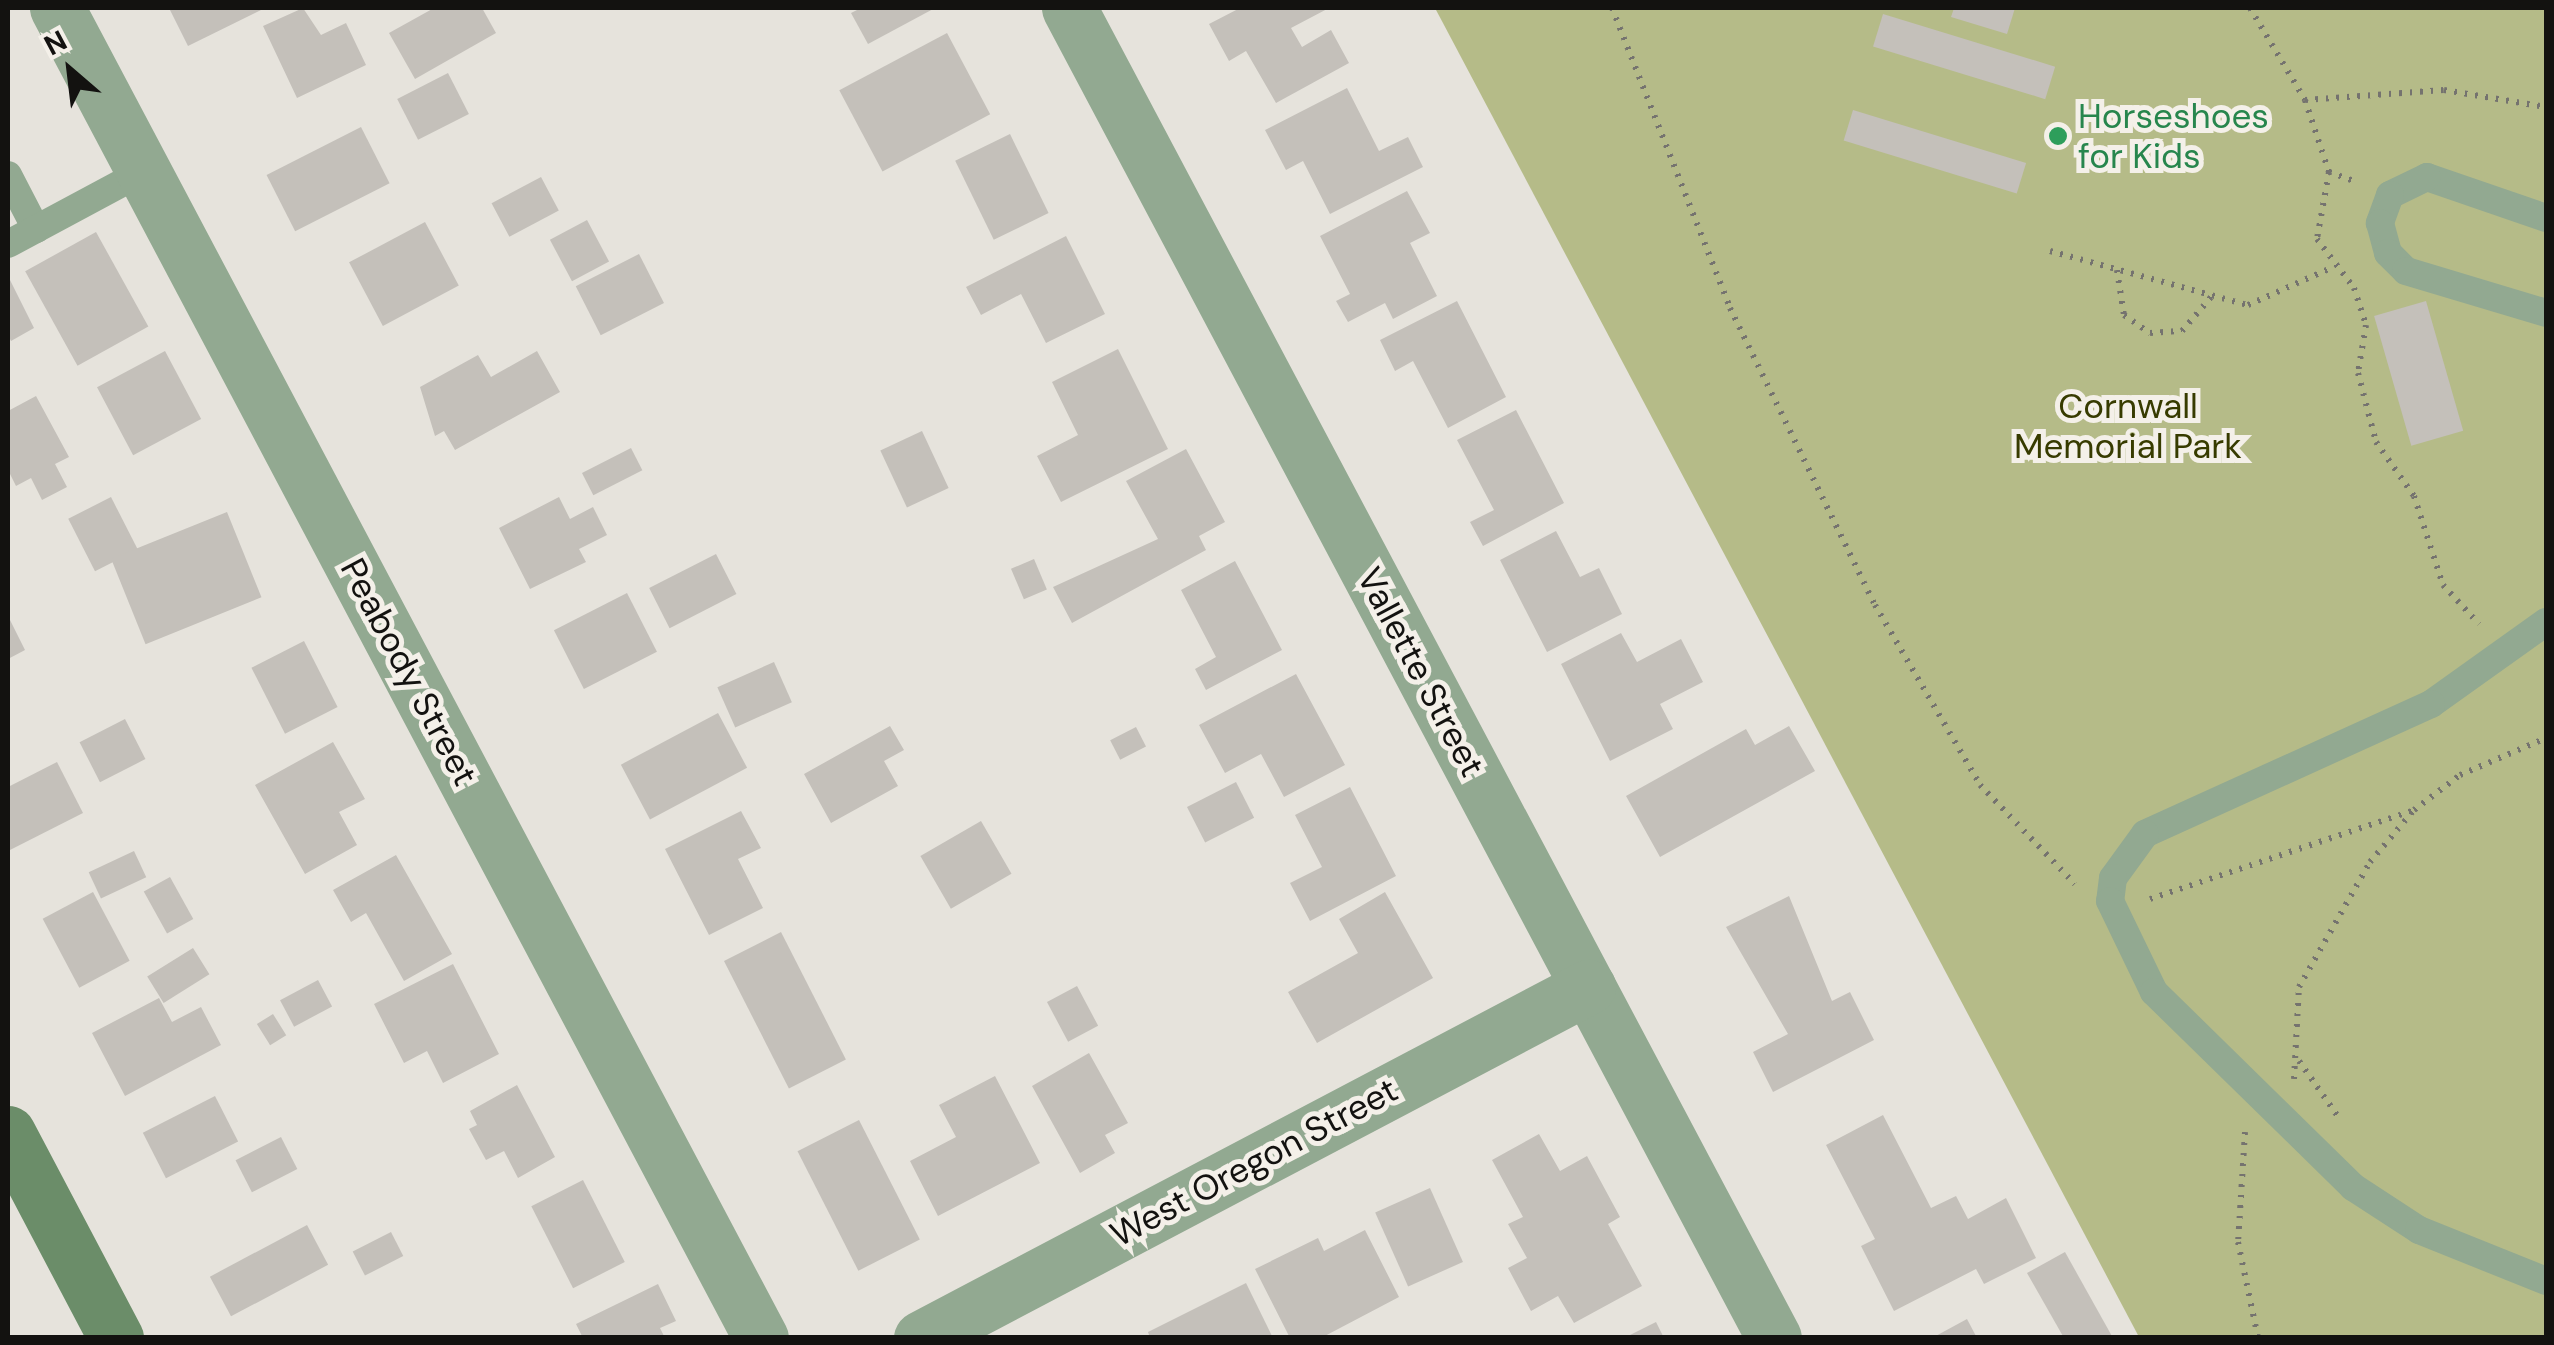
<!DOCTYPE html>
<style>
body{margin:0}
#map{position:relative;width:2554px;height:1345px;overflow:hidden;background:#e6e3dc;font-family:"DM Sans",sans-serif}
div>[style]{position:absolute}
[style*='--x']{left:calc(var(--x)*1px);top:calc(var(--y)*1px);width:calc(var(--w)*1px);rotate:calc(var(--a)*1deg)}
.green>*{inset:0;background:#b5bb88}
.building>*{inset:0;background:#c4c0ba;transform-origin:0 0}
.path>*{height:6px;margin-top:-3px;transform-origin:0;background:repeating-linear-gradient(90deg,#75736f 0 2.5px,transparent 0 10.5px)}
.service>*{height:28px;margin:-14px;padding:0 14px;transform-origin:14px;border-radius:14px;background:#92a991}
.minor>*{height:55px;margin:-27.5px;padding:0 27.5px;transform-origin:27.5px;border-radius:27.5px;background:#92a991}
.secondary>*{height:55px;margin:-27.5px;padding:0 27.5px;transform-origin:27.5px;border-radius:27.5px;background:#6b8d69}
.dots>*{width:28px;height:28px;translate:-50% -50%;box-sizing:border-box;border:5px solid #f4f0e9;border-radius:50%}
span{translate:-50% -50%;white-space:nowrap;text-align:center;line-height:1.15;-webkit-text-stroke:10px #f4f0e9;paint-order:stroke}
.leisure-label{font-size:35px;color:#27864d}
.left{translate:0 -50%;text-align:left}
.park-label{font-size:35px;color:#373b00}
.street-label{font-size:35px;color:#131210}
.frame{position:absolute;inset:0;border:10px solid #131210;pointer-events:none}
.north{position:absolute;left:20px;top:20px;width:100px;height:100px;-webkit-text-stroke:8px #f4f0e9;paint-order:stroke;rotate:332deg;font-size:28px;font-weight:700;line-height:40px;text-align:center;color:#131210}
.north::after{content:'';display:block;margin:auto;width:35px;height:45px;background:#131210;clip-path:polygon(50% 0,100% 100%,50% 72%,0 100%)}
</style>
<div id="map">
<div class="green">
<i style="clip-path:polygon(1435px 8px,2546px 8px,2546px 1337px,2139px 1337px)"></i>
</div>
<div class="building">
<i style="clip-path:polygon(169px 8px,265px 8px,188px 46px)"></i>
<i style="clip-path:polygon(303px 8px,321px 35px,346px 23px,366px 65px,297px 98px,263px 26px)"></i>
<i style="clip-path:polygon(434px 8px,482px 8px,496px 33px,415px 79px,389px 33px)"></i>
<i style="clip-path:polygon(861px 8px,935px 8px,868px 44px,851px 13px)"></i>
<i style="clip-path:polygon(1240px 8px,1329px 8px,1291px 28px,1302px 47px,1331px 30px,1349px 63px,1276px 103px,1246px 51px,1229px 61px,1209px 24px)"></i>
<i style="clip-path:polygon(1954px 8px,2015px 8px,2007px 34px,1951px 17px)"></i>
<i style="left:1883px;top:14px;width:180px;height:34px;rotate:17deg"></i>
<i style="left:947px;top:33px;width:92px;height:122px;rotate:62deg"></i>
<i style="left:448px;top:73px;width:46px;height:57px;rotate:63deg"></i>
<i style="clip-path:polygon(1347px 88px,1379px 151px,1408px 137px,1423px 167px,1330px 214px,1303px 161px,1286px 170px,1265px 130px)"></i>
<i style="left:1853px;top:110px;width:181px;height:32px;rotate:17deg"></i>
<i style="left:361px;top:127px;width:63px;height:106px;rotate:63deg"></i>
<i style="left:1010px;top:134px;width:88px;height:61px;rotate:64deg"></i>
<i style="left:541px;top:177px;width:38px;height:56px;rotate:62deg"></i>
<i style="clip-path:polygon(1407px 191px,1430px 233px,1410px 243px,1437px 296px,1393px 319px,1385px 303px,1348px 322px,1336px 301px,1350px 294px,1320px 236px)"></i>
<i style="left:587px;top:220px;width:47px;height:42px;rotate:62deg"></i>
<i style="left:425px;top:222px;width:72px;height:86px;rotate:62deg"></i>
<i style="left:96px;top:232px;width:108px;height:81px;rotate:61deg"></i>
<i style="clip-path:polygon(1066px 236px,1105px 314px,1046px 343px,1021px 294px,981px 315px,966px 287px)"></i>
<i style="left:639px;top:254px;width:55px;height:71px;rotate:63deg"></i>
<i style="clip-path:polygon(8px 276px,34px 328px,11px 341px,8px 335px)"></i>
<i style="clip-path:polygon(1457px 301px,1506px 397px,1448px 428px,1413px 361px,1395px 371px,1380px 340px)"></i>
<i style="left:2426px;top:301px;width:135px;height:54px;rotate:74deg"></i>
<i style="clip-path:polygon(1118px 349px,1168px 449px,1061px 502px,1037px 456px,1078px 435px,1052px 382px)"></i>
<i style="left:165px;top:351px;width:77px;height:77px;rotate:62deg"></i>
<i style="clip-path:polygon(537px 351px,560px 392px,455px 450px,444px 431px,435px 436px,420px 387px,478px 355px,491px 377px)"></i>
<i style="clip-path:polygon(36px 396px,69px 457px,55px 464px,67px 487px,42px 500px,31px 478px,16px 486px,8px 470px,8px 411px)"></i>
<i style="clip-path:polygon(1516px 410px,1564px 503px,1483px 546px,1470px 522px,1494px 510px,1457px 440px)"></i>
<i style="left:922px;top:431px;width:63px;height:46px;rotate:65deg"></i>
<i style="left:631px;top:448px;width:25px;height:55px;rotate:63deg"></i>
<i style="clip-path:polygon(1186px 449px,1225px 522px,1199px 536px,1206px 550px,1072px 623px,1053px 587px,1158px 539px,1126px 481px)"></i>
<i style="left:111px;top:497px;width:59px;height:48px;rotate:63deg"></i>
<i style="clip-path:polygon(559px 497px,570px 519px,593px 507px,607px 535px,579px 549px,586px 562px,530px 589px,499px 528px)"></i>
<i style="left:227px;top:512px;width:92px;height:125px;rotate:68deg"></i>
<i style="clip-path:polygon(1556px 531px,1580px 577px,1599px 568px,1622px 614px,1547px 652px,1500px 560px)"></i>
<i style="left:716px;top:554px;width:45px;height:75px;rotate:63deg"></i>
<i style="left:1034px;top:559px;width:33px;height:25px;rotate:67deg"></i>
<i style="clip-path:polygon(1235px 561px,1282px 650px,1206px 690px,1195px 669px,1216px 657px,1181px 590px)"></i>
<i style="left:627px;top:593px;width:66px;height:82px;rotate:63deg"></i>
<i style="clip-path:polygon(8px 616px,25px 650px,8px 659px)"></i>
<i style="clip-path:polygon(1621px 633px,1637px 662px,1681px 639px,1703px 682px,1660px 704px,1673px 729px,1610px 761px,1561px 664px)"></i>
<i style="left:304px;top:641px;width:74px;height:59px;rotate:63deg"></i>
<i style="left:774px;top:662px;width:44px;height:62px;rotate:66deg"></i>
<i style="clip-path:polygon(1296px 674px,1345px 765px,1284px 797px,1261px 754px,1225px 773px,1199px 725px)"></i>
<i style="left:718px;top:713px;width:62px;height:110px;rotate:62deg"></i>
<i style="left:125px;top:719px;width:45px;height:51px;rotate:63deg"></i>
<i style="clip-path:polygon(890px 726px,904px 750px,884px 761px,898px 786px,831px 823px,804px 774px)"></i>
<i style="clip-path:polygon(1789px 726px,1815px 771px,1660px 857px,1626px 796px,1746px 729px,1755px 745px)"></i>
<i style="left:1136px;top:727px;width:22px;height:29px;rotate:63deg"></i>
<i style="clip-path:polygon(333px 742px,365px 799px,339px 812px,357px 845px,305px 874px,255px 785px)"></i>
<i style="clip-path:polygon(57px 762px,83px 813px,8px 851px,8px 787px)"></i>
<i style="left:1236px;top:782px;width:40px;height:55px;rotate:63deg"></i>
<i style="clip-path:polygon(1350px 787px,1396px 876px,1310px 921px,1290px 883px,1322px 867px,1295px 815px)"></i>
<i style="clip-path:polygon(741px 811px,761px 848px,738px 859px,763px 908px,709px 935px,665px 849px)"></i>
<i style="left:981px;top:821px;width:61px;height:70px;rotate:60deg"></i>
<i style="left:134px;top:851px;width:29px;height:50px;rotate:65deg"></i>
<i style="clip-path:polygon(396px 855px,452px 954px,404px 981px,366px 913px,351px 922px,333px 890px)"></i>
<i style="left:170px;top:877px;width:48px;height:30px;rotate:61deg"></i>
<i style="left:93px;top:892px;width:78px;height:57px;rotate:62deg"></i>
<i style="clip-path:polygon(1385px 892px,1433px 978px,1317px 1043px,1288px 992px,1358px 953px,1339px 919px)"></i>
<i style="clip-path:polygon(1789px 896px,1832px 1001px,1850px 992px,1874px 1040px,1773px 1092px,1753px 1052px,1788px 1034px,1726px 927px)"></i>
<i style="left:781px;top:932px;width:143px;height:64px;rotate:63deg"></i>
<i style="left:193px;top:948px;width:31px;height:54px;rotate:58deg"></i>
<i style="clip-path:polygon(453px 964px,499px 1054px,443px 1083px,427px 1051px,404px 1063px,374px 1004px)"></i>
<i style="left:318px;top:980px;width:30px;height:43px;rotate:62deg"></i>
<i style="left:1077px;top:986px;width:45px;height:34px;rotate:62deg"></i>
<i style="clip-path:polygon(159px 998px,172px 1022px,201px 1007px,221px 1045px,125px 1096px,92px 1033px)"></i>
<i style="left:273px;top:1014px;width:25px;height:19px;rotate:58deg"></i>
<i style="clip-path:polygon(1089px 1053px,1128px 1123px,1105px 1135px,1115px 1153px,1080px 1173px,1032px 1086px)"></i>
<i style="clip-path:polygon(995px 1076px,1040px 1163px,938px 1216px,910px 1161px,956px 1137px,939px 1105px)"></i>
<i style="clip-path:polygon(517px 1085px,555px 1157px,518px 1178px,504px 1151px,486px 1160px,469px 1129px,477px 1125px,470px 1111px)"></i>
<i style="left:215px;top:1096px;width:51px;height:81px;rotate:63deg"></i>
<i style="clip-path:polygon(1883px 1115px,1931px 1208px,1956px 1196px,1968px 1219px,2006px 1198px,2036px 1258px,1984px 1284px,1976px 1269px,1894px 1311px,1861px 1246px,1875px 1239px,1826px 1145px)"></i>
<i style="left:859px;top:1120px;width:134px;height:69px;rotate:63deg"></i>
<i style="clip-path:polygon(1539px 1134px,1560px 1171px,1587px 1156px,1620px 1217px,1608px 1224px,1642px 1286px,1574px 1323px,1558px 1296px,1531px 1311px,1508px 1268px,1527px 1258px,1508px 1224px,1523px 1217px,1492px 1160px)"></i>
<i style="left:281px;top:1137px;width:36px;height:51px;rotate:63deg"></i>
<i style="left:583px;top:1180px;width:92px;height:58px;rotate:63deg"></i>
<i style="left:1430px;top:1188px;width:81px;height:60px;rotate:66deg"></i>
<i style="left:307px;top:1225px;width:45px;height:110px;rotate:62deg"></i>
<i style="clip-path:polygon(1365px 1230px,1399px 1297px,1321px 1338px,1290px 1338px,1255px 1269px,1318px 1238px,1324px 1251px)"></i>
<i style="left:391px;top:1232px;width:27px;height:43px;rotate:63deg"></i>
<i style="clip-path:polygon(2065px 1252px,2113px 1338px,2064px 1338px,2027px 1273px)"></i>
<i style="clip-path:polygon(1246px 1283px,1273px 1338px,1150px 1338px,1148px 1332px)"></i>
<i style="clip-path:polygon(658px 1284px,676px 1321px,660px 1328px,665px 1338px,583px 1338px,576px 1324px)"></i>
<i style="clip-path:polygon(1967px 1319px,1977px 1338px,1932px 1338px)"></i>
<i style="clip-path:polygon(1656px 1322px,1664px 1338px,1624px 1338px)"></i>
</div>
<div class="path">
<i style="--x:1612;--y:8;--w:322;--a:68.5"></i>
<i style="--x:1730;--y:308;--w:331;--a:64"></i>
<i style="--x:1875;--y:605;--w:208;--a:59.7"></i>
<i style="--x:1980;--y:785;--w:137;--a:46.2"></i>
<i style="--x:2250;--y:8;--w:107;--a:59.1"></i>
<i style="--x:2305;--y:100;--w:76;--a:71.6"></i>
<i style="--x:2329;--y:172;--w:68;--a:100.2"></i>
<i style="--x:2317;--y:239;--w:61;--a:52.9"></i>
<i style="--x:2354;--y:288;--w:39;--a:72"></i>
<i style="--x:2366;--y:325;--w:49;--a:99.5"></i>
<i style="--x:2358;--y:373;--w:71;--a:75.4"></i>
<i style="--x:2376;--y:442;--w:66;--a:54.9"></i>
<i style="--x:2414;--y:496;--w:94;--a:72"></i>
<i style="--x:2443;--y:585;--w:53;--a:47.3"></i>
<i style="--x:2305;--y:100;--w:139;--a:-4.1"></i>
<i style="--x:2444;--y:90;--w:103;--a:9.5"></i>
<i style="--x:2329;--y:172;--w:29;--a:20"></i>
<i style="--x:2050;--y:251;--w:205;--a:15.3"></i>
<i style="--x:2248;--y:305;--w:91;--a:-24"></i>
<i style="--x:2117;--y:270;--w:46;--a:81.2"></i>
<i style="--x:2124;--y:315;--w:32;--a:35"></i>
<i style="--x:2150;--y:333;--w:32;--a:-4"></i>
<i style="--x:2182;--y:331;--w:46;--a:-49.4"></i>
<i style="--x:2150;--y:899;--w:279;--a:-18.6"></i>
<i style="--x:2299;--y:1061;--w:66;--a:54.9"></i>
<i style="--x:2294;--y:1079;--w:92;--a:-86.9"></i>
<i style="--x:2299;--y:987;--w:144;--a:-60.4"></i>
<i style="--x:2370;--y:862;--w:68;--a:-49.8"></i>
<i style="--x:2414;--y:810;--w:58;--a:-37.3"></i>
<i style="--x:2460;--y:775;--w:94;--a:-23.3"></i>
<i style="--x:2245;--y:1132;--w:110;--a:93.6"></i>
<i style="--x:2238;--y:1242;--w:98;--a:78.2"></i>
</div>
<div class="service">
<i style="--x:8;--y:175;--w:61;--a:62.6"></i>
<i style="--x:2546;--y:218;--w:126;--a:-161"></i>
<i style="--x:2427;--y:177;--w:41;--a:154.1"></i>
<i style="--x:2390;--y:195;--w:30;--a:110"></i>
<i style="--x:2380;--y:223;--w:31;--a:75"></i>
<i style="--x:2388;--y:253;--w:25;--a:45"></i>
<i style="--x:2406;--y:271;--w:146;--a:16.7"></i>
<i style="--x:8;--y:244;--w:154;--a:-28.2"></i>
<i style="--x:2546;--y:622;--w:141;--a:144.5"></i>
<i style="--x:2431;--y:704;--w:314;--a:155.6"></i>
<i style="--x:2145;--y:834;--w:54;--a:126"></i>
<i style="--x:2113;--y:878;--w:23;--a:97"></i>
<i style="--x:2110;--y:901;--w:101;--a:64.2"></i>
<i style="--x:2154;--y:992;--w:279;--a:44.4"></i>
<i style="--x:2353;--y:1187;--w:79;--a:33.1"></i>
<i style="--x:2419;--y:1230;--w:137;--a:21.9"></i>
</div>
<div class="minor">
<i style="--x:57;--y:8;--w:1505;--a:62.11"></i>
<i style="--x:1069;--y:8;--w:1505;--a:62.07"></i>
<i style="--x:921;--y:1338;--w:754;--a:-27.76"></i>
</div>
<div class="secondary">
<i style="--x:8;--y:1133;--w:232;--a:62.2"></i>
</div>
<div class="dots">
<i style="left:2058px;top:136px;background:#2e9e5b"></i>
</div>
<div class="leisure-label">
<span class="left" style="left:2078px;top:136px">Horseshoes<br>for Kids</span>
</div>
<div class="park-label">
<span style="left:2128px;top:426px">Cornwall<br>Memorial Park</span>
</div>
<div class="street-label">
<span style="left:409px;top:672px;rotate:62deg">Peabody Street</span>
<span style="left:1421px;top:672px;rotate:62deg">Vallette Street</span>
<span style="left:1254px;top:1162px;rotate:-28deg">West Oregon Street</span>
</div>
<div class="frame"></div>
<div class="north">N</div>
</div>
